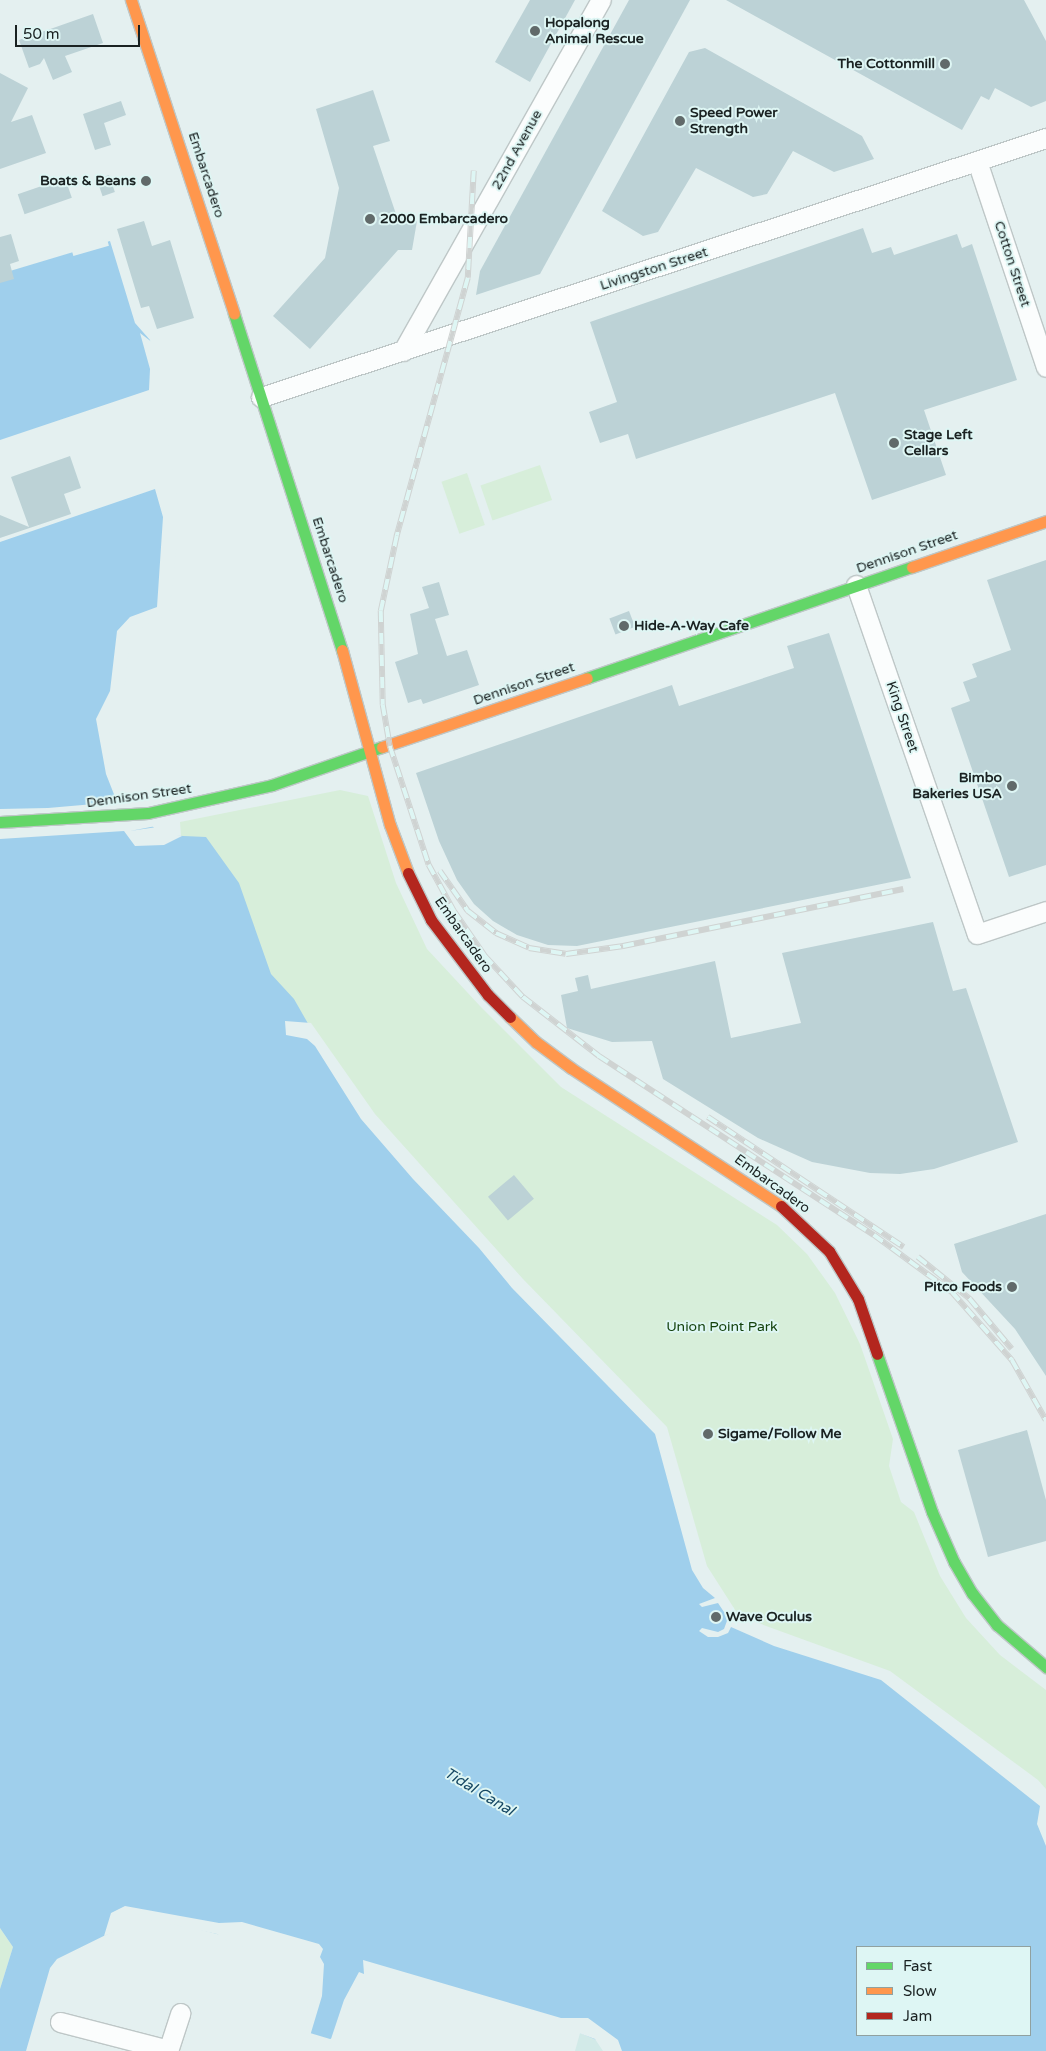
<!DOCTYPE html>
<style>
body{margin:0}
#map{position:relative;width:1046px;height:2051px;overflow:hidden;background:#e4f0f0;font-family:"Varela Round",sans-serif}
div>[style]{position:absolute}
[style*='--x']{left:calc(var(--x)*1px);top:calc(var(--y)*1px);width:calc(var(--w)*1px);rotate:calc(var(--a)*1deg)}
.built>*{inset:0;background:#d2eae8}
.green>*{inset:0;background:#d7eeda;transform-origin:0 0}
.water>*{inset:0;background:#9fcfec}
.pier>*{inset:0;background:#e4f0f0;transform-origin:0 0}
.building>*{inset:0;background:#bcd2d6;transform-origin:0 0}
.roads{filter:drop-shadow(1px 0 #bec7c7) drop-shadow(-1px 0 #bec7c7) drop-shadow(0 1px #bec7c7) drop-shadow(0 -1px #bec7c7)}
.street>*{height:19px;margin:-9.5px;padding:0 9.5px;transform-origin:9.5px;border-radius:9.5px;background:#fbfdfd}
.fast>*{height:11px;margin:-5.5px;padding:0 5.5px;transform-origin:5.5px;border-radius:5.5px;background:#63d668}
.slow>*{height:11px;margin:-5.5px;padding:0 5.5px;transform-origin:5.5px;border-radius:5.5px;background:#ff974d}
.jam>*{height:11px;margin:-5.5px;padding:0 5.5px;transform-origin:5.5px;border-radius:5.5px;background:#b3261e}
.rail>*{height:5.5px;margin-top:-2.75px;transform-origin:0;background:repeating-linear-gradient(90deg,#def6f4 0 11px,#cfd3d2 0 22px);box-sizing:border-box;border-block:1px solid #cfd3d2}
.dots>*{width:14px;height:14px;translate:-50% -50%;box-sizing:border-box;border:2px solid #def6f4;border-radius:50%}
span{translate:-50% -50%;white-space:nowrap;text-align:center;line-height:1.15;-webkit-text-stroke:4px #def6f4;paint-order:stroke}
.poi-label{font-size:14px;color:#1a2222;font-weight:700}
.left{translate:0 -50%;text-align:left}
.right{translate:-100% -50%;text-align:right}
.street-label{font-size:14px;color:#1a2222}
.park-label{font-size:14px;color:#14420d}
.water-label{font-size:15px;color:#164864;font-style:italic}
.legend{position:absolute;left:856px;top:1946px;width:175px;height:90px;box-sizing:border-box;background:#def6f4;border:1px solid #90a1a0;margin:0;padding:6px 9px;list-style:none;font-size:15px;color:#1a2222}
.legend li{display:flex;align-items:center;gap:10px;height:25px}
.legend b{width:25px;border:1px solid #90a1a0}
.scale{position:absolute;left:15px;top:25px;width:125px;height:22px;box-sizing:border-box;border:2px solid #1a2222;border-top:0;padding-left:6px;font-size:15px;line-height:18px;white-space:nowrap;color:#1a2222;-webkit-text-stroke:4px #def6f4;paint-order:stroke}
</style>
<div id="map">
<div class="built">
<i style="clip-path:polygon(580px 2033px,601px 2042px,606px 2051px,575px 2051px)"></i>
</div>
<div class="green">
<i style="left:540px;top:465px;width:37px;height:63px;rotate:71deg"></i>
<i style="left:467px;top:473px;width:55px;height:27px;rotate:71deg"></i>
<i style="clip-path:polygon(340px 790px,368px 796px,396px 883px,427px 949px,480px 1006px,561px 1087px,777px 1225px,807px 1254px,835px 1293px,860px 1344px,893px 1439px,889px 1466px,901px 1502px,914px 1512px,940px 1576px,966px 1618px,1000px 1655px,1046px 1690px,1046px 1793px,737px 1618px,522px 1281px,373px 1116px,164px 845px,181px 836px,180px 822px)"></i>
<i style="clip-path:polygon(0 1928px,13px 1947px,0 1989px)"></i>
</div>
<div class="water">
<i style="clip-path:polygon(evenodd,110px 241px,135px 323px,150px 340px,177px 518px,167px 612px,129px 631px,106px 728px,133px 806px,161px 835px,206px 837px,239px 883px,271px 974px,294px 999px,314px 1034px,373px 1116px,522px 1281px,665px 1428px,705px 1567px,737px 1618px,888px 1673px,1046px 1793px,1046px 2051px,606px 2051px,601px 2042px,580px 2033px,365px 1982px,334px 2038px,330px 2039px,310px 2033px,308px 2028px,313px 1967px,217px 1934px,143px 1915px,144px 1912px,134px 1909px,128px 1924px,57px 1959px,50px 1968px,26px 2051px,0 2051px,0 1989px,13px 1947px,0 1928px,0 274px,110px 241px,857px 1947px,1030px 1947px,1030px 2035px,857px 2035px,857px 1947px)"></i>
</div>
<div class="pier">
<i style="left:107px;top:239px;width:7px;height:37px;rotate:74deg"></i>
<i style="clip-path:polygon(140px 333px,153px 343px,180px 519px,169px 613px,131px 633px,125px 683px,108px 728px,135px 805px,156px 826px,130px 831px,157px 827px,162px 832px,182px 836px,164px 845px,135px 846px,124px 831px,0 839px,0 809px,48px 808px,117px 802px,106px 774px,96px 719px,110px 691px,117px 631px,130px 617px,157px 607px,163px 517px,155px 489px,0 542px,0 440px,149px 390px,150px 369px)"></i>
<i style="clip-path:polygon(285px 1021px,311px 1023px,375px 1114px,523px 1279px,667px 1427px,707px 1566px,739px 1616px,890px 1671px,1038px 1780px,1046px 1789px,1046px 1846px,1037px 1824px,1040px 1806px,881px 1680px,774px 1646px,731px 1627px,728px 1633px,718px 1637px,708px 1637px,699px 1631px,702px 1628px,718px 1632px,724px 1629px,728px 1618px,718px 1603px,702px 1607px,699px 1604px,715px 1598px,703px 1588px,692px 1570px,655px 1434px,512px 1288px,479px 1248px,413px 1179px,361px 1119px,315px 1046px,307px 1039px,286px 1035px)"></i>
<i style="clip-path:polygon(125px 1906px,219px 1923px,242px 1922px,319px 1944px,323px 1949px,320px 1957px,324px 1964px,322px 1996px,310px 2036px,306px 2028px,310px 1969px,227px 1941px,217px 1934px,142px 1918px,135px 1912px,130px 1925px,104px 1936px,111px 1913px)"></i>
<i style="clip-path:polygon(363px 1960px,561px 2018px,588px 2018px,618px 2040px,622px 2051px,603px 2051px,595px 2039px,579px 2033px,556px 2036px,366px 1984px,336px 2039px,330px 2042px,344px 2000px,359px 1972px,364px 1974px)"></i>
</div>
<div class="building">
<i style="clip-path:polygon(530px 0,575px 0,530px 82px,495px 62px)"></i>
<i style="clip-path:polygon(629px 0,690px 0,540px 274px,476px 295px,480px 271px)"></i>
<i style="clip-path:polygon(726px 0,1024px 0,1046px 41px,1046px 101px,1031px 107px,995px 88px,989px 100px,981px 96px,962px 130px)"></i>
<i style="clip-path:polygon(93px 14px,103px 43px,65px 56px,72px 72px,53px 80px,44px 58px,40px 64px,29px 68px,19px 40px)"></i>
<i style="clip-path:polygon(705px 48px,862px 136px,874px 159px,834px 172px,793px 151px,767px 194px,753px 197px,696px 168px,658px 232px,643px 236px,602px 211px,689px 52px)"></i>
<i style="clip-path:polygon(0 73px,28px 88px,11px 122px,32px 115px,46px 153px,0 169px)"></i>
<i style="clip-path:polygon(373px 90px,390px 141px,373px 146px,397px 217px,417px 221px,412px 250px,398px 250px,310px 349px,273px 316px,325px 258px,339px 188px,316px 109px)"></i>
<i style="clip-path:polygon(121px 101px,126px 115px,104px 123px,111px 145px,95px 150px,83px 114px)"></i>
<i style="left:109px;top:175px;width:18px;height:13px;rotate:71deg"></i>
<i style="left:65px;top:178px;width:21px;height:50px;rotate:71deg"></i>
<i style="clip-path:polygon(144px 221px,152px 246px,170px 240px,194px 318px,157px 329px,149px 306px,141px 308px,117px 229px)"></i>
<i style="clip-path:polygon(863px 228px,872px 253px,891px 247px,894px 255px,957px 234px,962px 248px,972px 244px,1017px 380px,924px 410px,946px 475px,872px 500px,835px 393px,636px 459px,628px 434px,600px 443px,589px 412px,617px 402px,590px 322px)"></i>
<i style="clip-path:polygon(11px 234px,19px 261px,10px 264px,14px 279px,0 283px,0 237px)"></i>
<i style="clip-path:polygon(70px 456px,81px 488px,64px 494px,71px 514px,0 538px,0 515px,29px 527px,11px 477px)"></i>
<i style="clip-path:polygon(1046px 560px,1046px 865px,1009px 877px,951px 708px,970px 701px,963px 682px,977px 677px,972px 664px,1011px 650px,987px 580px)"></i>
<i style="clip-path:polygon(439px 582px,449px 615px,435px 619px,447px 656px,467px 650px,479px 685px,423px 704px,421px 699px,408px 703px,395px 662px,418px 654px,410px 614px,429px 608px,422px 587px)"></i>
<i style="left:629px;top:611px;width:17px;height:21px;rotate:69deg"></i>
<i style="clip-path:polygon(829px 633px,911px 878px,577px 946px,548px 945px,517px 935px,493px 921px,474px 904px,457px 880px,439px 841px,416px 773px,672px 685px,679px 706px,794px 668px,787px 646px)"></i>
<i style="clip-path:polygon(933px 922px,953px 991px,966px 988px,1018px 1142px,934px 1169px,900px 1174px,870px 1173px,812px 1162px,758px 1138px,663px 1079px,652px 1041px,612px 1042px,567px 1028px,561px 995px,578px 991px,575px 978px,588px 975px,591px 989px,715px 961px,731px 1038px,801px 1023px,782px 953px)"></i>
<i style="left:514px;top:1175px;width:31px;height:34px;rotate:50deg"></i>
<i style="clip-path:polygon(1046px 1214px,1046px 1376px,1015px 1329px,962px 1272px,954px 1244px)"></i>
<i style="clip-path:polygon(1027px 1430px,1046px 1500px,1046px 1541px,988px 1557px,958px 1450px)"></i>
</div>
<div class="roads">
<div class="street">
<i style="--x:977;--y:161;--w:217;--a:71.5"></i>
<i style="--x:403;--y:351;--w:403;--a:-60.6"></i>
<i style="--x:261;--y:397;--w:827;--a:-18.26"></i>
<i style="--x:856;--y:585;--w:369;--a:70.9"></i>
<i style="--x:977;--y:934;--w:73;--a:-18.4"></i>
<i style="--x:60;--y:2022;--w:112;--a:14.5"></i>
<i style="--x:168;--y:2051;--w:40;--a:-72"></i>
</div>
<div class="fast">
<i style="--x:234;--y:314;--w:353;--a:72.2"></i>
<i style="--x:587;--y:678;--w:343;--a:-18.9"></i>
<i style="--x:0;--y:822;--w:148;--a:-3.5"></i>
<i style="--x:148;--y:813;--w:127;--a:-12.7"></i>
<i style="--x:272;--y:785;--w:116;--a:-19.1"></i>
<i style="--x:877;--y:1354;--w:167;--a:70.8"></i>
<i style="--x:932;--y:1512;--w:55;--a:66.3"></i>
<i style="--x:954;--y:1562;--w:36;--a:60"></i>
<i style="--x:972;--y:1593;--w:41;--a:52"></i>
<i style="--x:997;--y:1625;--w:65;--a:40.6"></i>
</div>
<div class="slow">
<i style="--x:131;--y:0;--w:330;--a:71.8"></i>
<i style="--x:912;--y:567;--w:142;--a:-18.9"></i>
<i style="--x:342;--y:650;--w:181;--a:74.7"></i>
<i style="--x:390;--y:825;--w:51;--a:69.4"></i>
<i style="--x:382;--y:747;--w:216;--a:-18.6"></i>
<i style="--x:510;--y:1017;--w:36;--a:44"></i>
<i style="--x:536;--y:1042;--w:44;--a:36.6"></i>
<i style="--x:571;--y:1068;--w:251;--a:33.3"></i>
</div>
<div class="jam">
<i style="--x:408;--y:873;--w:52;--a:63.9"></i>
<i style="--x:431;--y:920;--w:94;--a:52.8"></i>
<i style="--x:488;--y:995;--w:31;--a:45"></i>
<i style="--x:781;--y:1206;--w:66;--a:43.2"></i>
<i style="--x:829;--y:1251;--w:56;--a:58.9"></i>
<i style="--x:858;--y:1299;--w:58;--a:70.9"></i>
</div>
</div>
<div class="rail">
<i style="--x:474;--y:171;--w:107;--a:93.2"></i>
<i style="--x:468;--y:278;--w:268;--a:105.4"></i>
<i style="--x:397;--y:536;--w:77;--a:102"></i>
<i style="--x:381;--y:611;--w:94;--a:88.8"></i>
<i style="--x:383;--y:705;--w:42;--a:80.3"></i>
<i style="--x:390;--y:746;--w:125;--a:71.9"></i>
<i style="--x:429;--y:865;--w:52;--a:61.5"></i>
<i style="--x:454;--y:911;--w:55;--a:55.4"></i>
<i style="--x:485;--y:956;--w:56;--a:47.2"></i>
<i style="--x:523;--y:997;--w:96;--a:37.8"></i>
<i style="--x:599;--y:1056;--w:328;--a:33.1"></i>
<i style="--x:874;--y:1235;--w:97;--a:36.2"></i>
<i style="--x:952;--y:1292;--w:91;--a:48.6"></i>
<i style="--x:1012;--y:1360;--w:69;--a:60.5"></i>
<i style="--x:440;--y:871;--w:49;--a:55"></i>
<i style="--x:468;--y:911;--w:36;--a:38"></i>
<i style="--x:496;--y:933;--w:36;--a:24"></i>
<i style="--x:529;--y:948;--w:37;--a:9"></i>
<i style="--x:566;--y:954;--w:58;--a:-8"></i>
<i style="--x:623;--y:946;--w:286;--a:-11.5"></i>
<i style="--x:708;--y:1117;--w:235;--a:33.6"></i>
<i style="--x:918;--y:1257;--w:67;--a:38.9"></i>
<i style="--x:970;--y:1299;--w:65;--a:50"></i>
</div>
<div class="dots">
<i style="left:535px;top:31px;background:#616a6a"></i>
<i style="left:945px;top:64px;background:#616a6a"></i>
<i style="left:680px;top:121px;background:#616a6a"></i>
<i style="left:146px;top:181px;background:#616a6a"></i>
<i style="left:370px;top:219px;background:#616a6a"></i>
<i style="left:894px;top:443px;background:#616a6a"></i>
<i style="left:624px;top:626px;background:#616a6a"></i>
<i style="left:1012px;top:786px;background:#616a6a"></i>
<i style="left:1012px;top:1287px;background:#616a6a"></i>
<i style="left:708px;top:1434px;background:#616a6a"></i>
<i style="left:716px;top:1617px;background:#616a6a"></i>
</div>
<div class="poi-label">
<span class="left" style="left:545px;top:31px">Hopalong<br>Animal Rescue</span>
<span class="right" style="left:935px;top:64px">The Cottonmill</span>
<span class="left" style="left:690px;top:121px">Speed Power<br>Strength</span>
<span class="right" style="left:136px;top:181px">Boats &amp; Beans</span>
<span class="left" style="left:380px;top:219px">2000 Embarcadero</span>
<span class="left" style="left:904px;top:443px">Stage Left<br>Cellars</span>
<span class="left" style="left:634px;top:626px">Hide-A-Way Cafe</span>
<span class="right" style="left:1002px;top:786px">Bimbo<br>Bakeries USA</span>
<span class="right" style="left:1002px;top:1287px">Pitco Foods</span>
<span class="left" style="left:718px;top:1434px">Sigame/Follow Me</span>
<span class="left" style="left:726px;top:1617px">Wave Oculus</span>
</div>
<div class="street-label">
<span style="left:517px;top:150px;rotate:-61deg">22nd Avenue</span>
<span style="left:206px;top:175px;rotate:72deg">Embarcadero</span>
<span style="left:1012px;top:264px;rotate:72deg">Cotton Street</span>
<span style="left:654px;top:269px;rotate:-18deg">Livingston Street</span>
<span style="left:907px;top:552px;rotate:-19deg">Dennison Street</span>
<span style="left:330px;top:560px;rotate:72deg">Embarcadero</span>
<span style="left:524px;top:684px;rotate:-19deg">Dennison Street</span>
<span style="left:902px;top:717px;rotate:71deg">King Street</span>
<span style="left:139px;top:796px;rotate:-8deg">Dennison Street</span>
<span style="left:463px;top:935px;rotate:55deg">Embarcadero</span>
<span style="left:772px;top:1184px;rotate:36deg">Embarcadero</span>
</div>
<div class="park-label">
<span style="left:722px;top:1327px">Union Point Park</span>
</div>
<div class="water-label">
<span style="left:479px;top:1792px;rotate:31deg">Tidal Canal</span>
</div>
<ul class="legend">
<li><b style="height:6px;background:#63d668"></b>Fast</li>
<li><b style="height:6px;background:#ff974d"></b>Slow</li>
<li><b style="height:6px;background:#b3261e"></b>Jam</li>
</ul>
<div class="scale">50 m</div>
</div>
